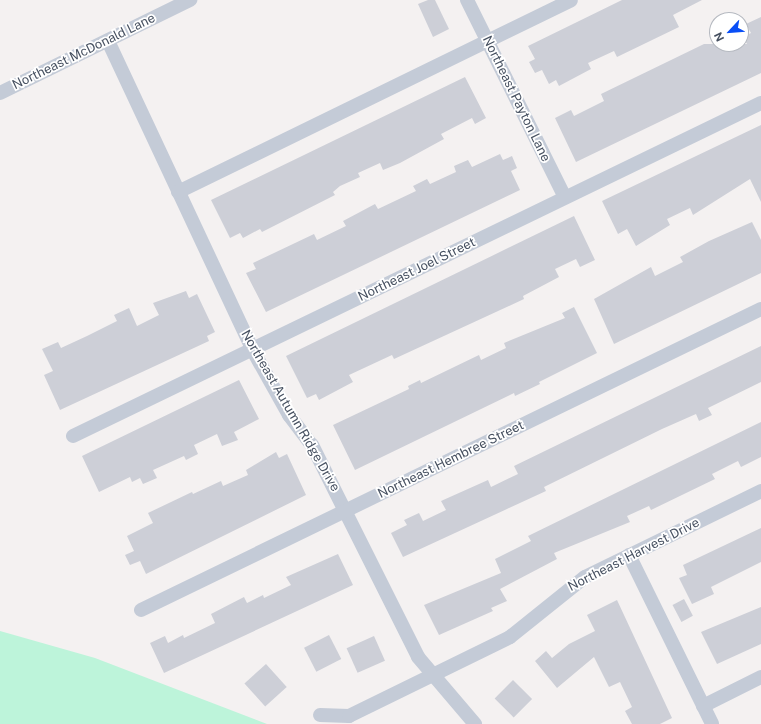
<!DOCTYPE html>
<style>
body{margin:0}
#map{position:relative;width:761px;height:724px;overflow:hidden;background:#f4f1f1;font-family:"Public Sans",sans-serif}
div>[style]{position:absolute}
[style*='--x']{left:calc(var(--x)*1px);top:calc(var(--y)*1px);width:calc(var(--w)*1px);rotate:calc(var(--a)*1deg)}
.green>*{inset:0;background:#bdf4da}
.building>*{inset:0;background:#cdcfd7;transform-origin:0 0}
.minor>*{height:14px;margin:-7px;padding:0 7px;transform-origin:7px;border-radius:7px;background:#c4cbd7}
span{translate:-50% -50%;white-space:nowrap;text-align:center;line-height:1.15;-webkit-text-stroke:3.5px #fff;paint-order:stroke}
.street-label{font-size:13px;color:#475161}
.north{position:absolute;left:709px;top:12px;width:40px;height:40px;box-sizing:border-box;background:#fff;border:1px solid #b5b9c0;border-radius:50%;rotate:244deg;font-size:11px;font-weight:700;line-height:16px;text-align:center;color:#475161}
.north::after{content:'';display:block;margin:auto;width:14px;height:18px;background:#094ef6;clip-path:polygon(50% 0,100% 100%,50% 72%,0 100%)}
</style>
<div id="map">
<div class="green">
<i style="clip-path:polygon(0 631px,95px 658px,267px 724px,0 724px)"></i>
</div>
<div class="building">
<i style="clip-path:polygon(428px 0,435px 0,449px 29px,433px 37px,418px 4px)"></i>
<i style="clip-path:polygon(622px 0,702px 0,673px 15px,679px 27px,617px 57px,614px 51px,588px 63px,591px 69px,559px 86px,556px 80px,549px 84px,542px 70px,535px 73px,529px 62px,535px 59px,528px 46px)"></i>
<i style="clip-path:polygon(761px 17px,761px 73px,576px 162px,555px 118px,571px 110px,574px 116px,604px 101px,601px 94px,704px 44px,747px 44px,743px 37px,751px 33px,746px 24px)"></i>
<i style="clip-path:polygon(465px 77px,486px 118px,475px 124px,472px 118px,441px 134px,444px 139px,400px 163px,383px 170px,380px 163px,358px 173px,360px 177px,340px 186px,333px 192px,335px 195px,262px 232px,260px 229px,243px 238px,240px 233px,230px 238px,211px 200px)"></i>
<i style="clip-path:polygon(761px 125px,761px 202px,750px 179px,693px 215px,690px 208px,667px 219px,670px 225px,636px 246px,627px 229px,618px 234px,602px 201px)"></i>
<i style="clip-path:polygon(500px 154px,503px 160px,512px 156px,517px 168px,511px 171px,520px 190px,266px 312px,246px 273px,256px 269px,253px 263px,314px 234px,317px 240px,346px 226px,343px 221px,360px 212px,375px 204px,378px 209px,416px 191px,413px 186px,427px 179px,430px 184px,456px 172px,454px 166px,468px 160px,472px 167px)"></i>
<i style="clip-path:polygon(574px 216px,595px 260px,580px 267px,576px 259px,555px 269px,559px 277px,523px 296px,524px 299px,394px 359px,392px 355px,349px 375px,353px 382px,319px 400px,316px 394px,307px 398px,286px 356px)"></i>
<i style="clip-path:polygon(752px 222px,761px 240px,761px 273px,614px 344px,594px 299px,651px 267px,655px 276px,683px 262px,680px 257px,709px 241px)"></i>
<i style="clip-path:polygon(186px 291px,189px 298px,197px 294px,215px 332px,207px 336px,209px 341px,60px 410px,44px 375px,53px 371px,42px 349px,58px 342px,61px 348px,87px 336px,117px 321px,114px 315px,129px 308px,137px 326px,159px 315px,153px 303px)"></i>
<i style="clip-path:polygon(574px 307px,597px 353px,539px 382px,540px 384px,515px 396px,514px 393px,355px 470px,333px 425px,409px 389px,408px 386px,420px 380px,421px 383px,479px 355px,481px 360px,506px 348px,504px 343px,565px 318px,562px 313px)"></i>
<i style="clip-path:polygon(761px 346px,761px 382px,708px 408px,712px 415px,699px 421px,696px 414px,662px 429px,544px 487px,546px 491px,403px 557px,391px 533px,407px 525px,404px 520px,419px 513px,423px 521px,446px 510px,441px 501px,488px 480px,491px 487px,518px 474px,514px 466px)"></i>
<i style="clip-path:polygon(239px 380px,259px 419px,234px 432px,238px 440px,222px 446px,217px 434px,194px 445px,198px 454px,186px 460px,184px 456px,153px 470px,157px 478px,143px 484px,140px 478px,132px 482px,130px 477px,99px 492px,82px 456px)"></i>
<i style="clip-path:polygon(761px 422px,761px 457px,741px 467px,738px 461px,712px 474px,715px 479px,651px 510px,649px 506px,627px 516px,630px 522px,554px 553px,557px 559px,500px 589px,507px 601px,491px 608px,493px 611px,439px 635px,424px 605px,501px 573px,495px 559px,531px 541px,528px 536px)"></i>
<i style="clip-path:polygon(276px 452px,279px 458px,287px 454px,306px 495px,146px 574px,140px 561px,130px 565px,125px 555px,134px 551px,127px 536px,153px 523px,148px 513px,192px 492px,193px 494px,221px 481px,223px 486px,248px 475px,246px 470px)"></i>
<i style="clip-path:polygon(761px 528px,761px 562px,711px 587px,714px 594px,692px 604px,679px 578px,687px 575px,683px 565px)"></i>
<i style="clip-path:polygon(338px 554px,353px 585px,164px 673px,150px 643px,165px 636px,168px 643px,183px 635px,184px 638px,215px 623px,211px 614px,244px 597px,247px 603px,263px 595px,264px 598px,291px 585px,286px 577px)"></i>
<i style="left:684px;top:599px;width:19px;height:13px;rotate:62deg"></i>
<i style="clip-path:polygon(617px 600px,672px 718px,660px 724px,632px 724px,625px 711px,632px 707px,620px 682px,609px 687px,594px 657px,557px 688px,535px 661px,546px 651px,552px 658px,569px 644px,595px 631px,587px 615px)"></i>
<i style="clip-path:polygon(761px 607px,761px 644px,717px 664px,701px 632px)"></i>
<i style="left:329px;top:635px;width:27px;height:28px;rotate:63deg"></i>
<i style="left:374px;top:636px;width:27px;height:30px;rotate:66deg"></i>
<i style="left:266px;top:664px;width:31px;height:29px;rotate:48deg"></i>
<i style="left:513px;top:680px;width:27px;height:26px;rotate:45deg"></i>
</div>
<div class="minor">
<i style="--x:467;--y:0;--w:220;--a:63.6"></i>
<i style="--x:108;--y:41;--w:340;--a:64.9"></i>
<i style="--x:252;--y:349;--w:76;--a:60.7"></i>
<i style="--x:289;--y:415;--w:38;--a:53"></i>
<i style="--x:312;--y:445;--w:237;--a:63.4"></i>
<i style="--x:418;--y:657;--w:88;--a:49.6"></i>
<i style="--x:0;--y:93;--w:212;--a:-26.1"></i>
<i style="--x:178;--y:192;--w:437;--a:-26"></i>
<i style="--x:73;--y:436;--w:764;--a:-25.83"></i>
<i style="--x:629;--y:555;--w:188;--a:63.8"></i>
<i style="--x:141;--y:610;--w:689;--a:-25.9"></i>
<i style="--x:703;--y:706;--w:65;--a:-26.6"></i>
<i style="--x:320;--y:715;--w:29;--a:2"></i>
<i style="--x:349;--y:716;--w:179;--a:-26.1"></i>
<i style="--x:510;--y:637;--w:96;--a:-38.7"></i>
<i style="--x:585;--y:577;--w:196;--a:-26"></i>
</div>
<div class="street-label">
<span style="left:84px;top:52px;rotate:-26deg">Northeast McDonald Lane</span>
<span style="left:516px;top:99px;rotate:64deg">Northeast Payton Lane</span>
<span style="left:417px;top:270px;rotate:-26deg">Northeast Joel Street</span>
<span style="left:290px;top:411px;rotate:60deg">Northeast Autumn Ridge Drive</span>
<span style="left:451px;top:460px;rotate:-26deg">Northeast Hembree Street</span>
<span style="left:634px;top:555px;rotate:-27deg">Northeast Harvest Drive</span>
</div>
<div class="north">N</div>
</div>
